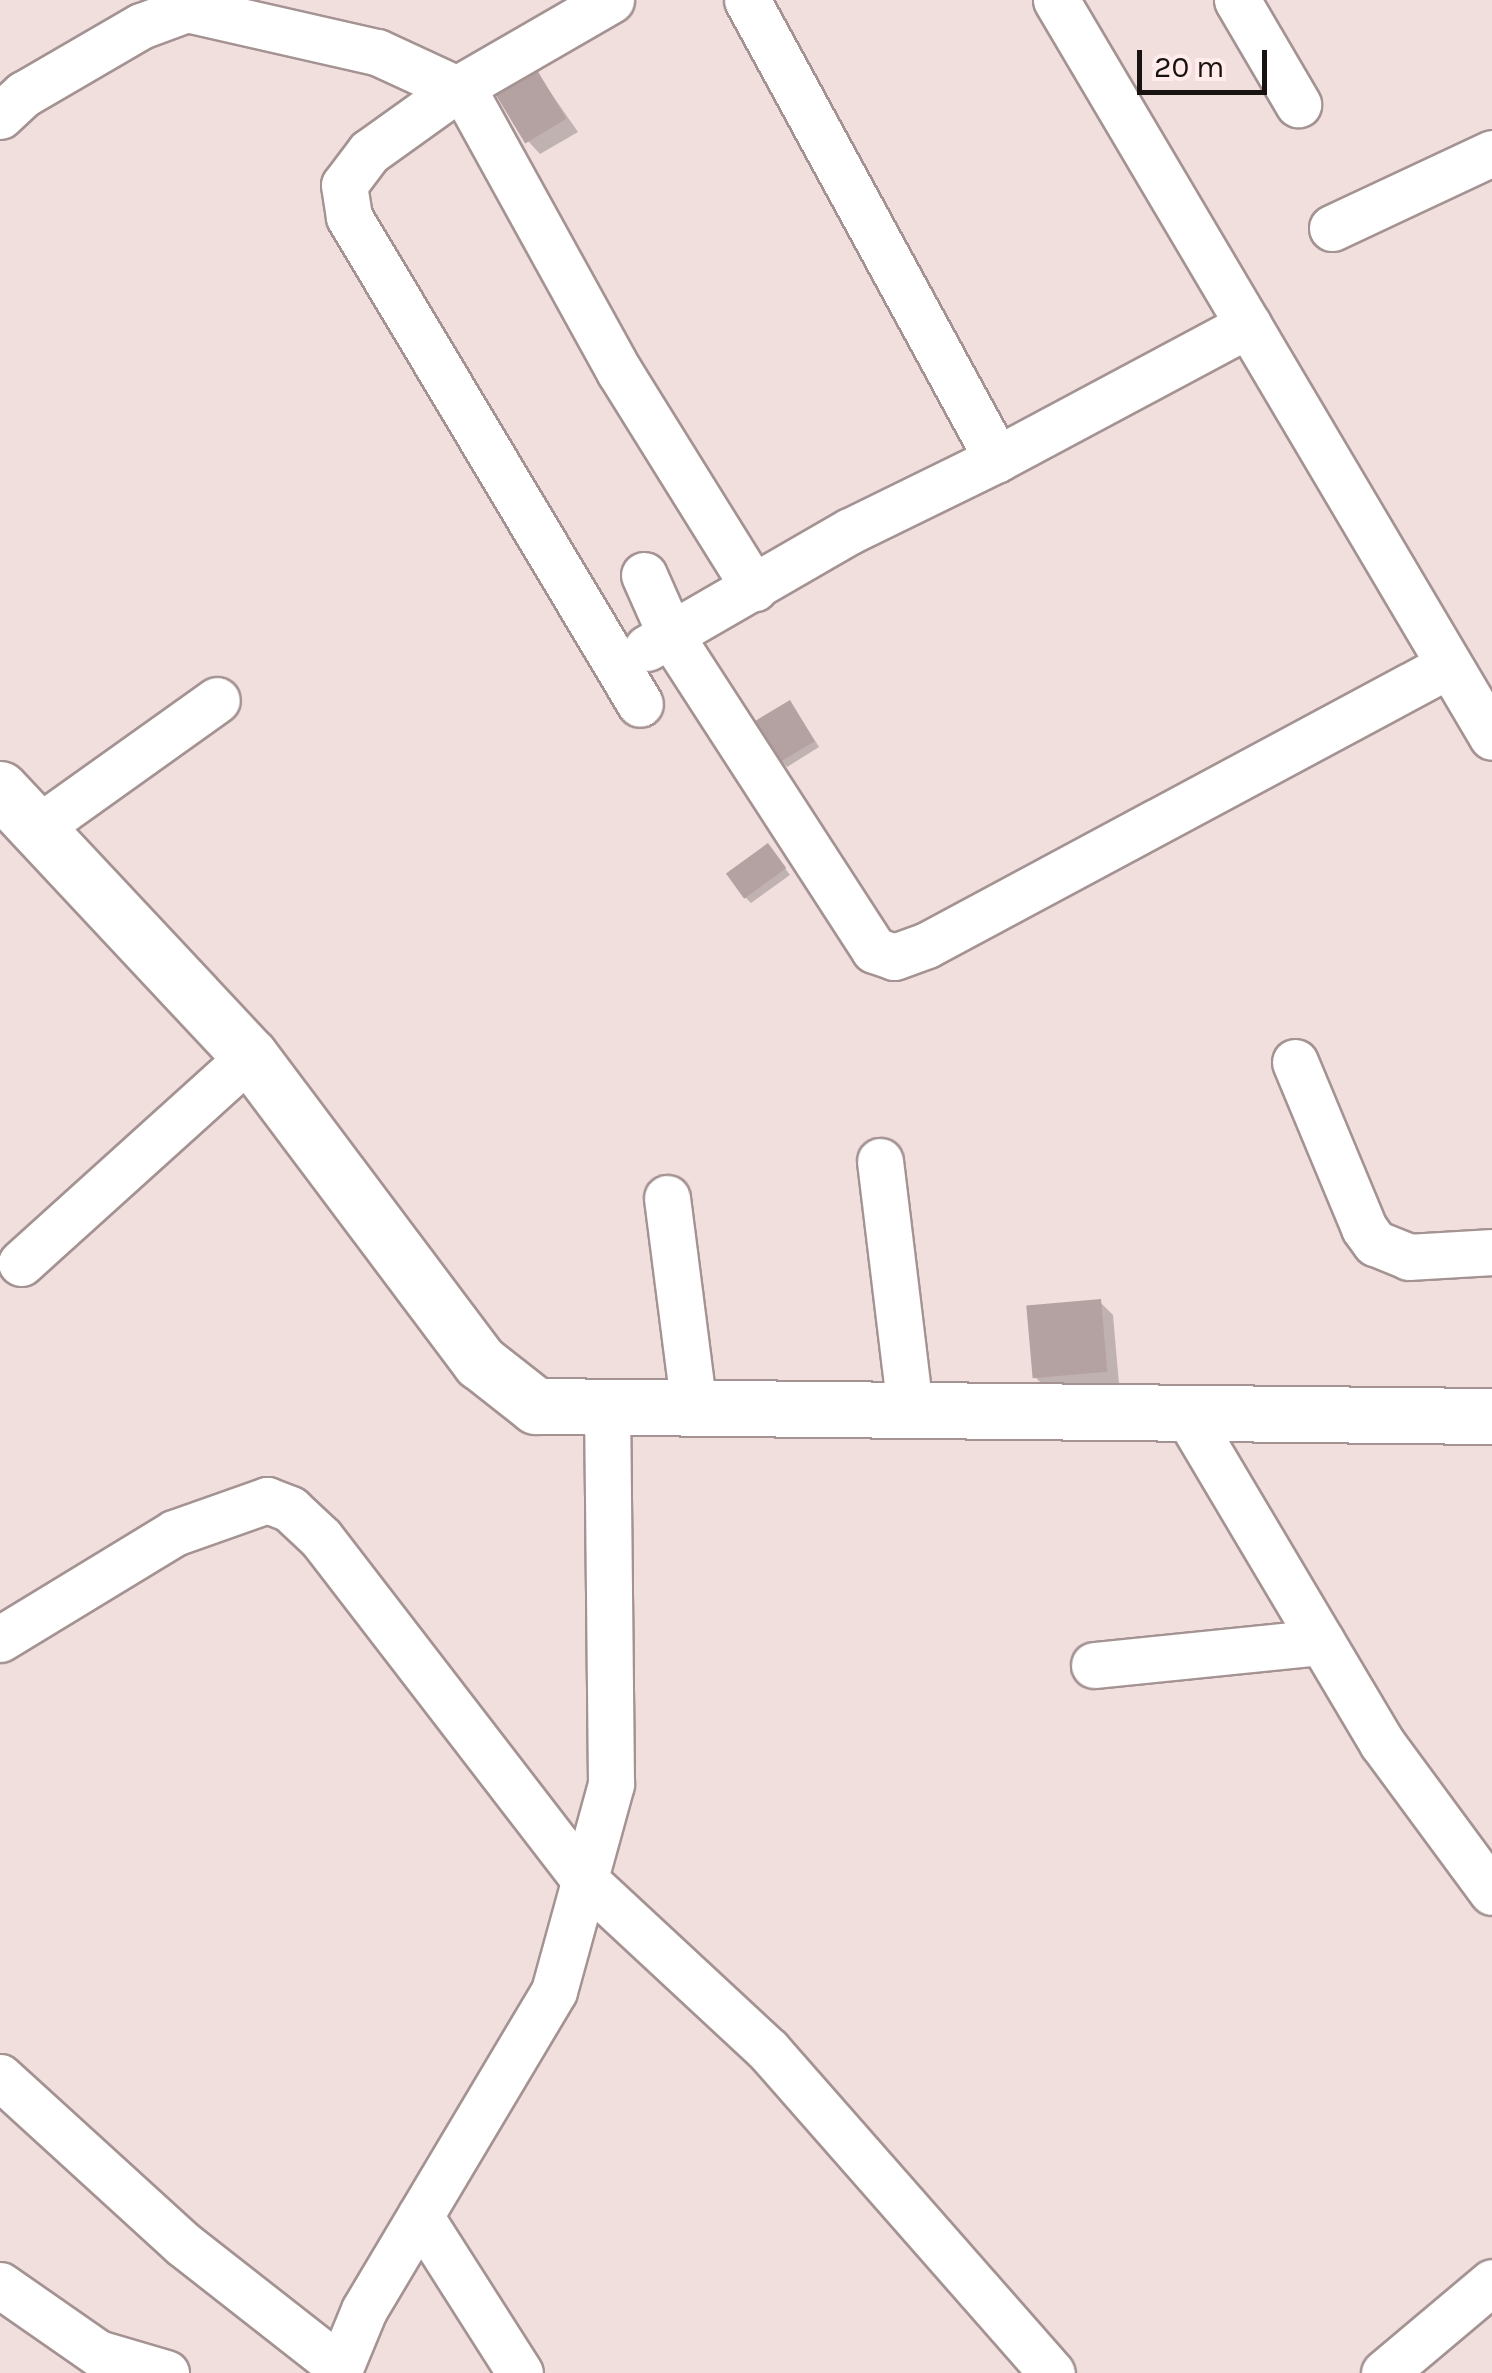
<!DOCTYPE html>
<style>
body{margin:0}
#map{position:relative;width:1492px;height:2373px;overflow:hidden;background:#f1dfde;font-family:Karla,sans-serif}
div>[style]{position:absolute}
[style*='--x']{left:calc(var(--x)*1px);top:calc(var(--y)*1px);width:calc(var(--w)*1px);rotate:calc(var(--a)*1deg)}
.shadow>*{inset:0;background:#0003}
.building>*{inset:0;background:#b3a2a1;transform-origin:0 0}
.roads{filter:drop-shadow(2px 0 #a49392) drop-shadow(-2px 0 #a49392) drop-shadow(0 2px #a49392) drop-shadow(0 -2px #a49392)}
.minor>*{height:45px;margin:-22.5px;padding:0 22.5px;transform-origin:22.5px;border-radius:22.5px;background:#fff}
.tertiary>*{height:55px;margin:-27.5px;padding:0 27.5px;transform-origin:27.5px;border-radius:27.5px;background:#fff}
span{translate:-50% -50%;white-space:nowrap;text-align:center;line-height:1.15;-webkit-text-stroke:9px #ffeceb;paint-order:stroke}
.scale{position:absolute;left:1137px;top:50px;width:130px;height:45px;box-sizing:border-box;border:5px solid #181211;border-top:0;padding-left:12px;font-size:30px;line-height:35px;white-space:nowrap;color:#181211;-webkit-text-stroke:8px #ffeceb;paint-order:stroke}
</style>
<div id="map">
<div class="shadow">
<i style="clip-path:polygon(537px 73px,578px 132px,540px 154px,528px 141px)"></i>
<i style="clip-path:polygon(795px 709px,819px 747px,787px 767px,781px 761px)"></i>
<i style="clip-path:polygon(773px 852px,790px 875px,751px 903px,745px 897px)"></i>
<i style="clip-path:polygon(1100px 1302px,1113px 1315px,1119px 1384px,1048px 1390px,1036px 1378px)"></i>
</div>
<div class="building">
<i style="left:537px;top:70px;width:57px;height:48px;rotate:59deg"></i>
<i style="left:790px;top:700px;width:48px;height:42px;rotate:59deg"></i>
<i style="left:768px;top:843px;width:31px;height:52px;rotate:54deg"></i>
<i style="left:1101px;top:1299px;width:73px;height:75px;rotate:85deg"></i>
</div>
<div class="roads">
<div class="minor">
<i style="--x:611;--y:0;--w:178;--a:150"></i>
<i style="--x:457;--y:89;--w:108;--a:144.4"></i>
<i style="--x:369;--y:152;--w:41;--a:127.1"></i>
<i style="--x:344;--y:185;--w:32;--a:81"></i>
<i style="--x:349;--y:217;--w:567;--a:59.14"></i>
<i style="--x:747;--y:0;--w:523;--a:61.42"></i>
<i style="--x:1056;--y:0;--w:856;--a:59.39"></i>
<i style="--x:1237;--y:0;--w:121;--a:59.6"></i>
<i style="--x:0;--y:116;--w:33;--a:-43"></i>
<i style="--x:24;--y:94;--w:135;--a:-30.2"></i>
<i style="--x:141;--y:26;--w:49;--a:-20.3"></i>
<i style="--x:187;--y:9;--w:195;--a:12.8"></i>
<i style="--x:377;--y:52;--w:88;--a:24.8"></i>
<i style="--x:457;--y:89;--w:20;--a:45"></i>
<i style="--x:471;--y:103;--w:306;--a:61.1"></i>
<i style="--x:619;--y:371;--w:256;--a:58.1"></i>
<i style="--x:1332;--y:228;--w:177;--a:-25.1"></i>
<i style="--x:644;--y:575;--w:67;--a:66.1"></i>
<i style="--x:671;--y:636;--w:374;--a:57.1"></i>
<i style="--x:874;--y:950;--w:21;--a:19"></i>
<i style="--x:894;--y:957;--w:35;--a:-20"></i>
<i style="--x:927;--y:945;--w:592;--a:-28.21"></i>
<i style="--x:647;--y:648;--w:234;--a:-30"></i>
<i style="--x:850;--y:531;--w:164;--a:-26.1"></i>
<i style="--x:997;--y:459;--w:285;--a:-28.1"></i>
<i style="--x:36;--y:829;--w:222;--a:-35.5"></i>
<i style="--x:1295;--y:1062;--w:180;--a:67.4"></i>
<i style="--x:1364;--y:1228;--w:19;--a:54"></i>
<i style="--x:1375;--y:1243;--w:37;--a:22"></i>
<i style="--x:1409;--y:1257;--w:83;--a:-3.4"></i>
<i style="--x:880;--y:1161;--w:251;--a:83.1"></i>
<i style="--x:667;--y:1198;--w:212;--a:82.7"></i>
<i style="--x:21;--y:1263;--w:309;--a:-42.1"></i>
<i style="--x:1186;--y:1413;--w:384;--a:59.3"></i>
<i style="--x:1382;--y:1743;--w:185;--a:53.6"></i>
<i style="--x:0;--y:1639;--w:204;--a:-31.3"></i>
<i style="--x:174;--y:1533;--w:99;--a:-19.5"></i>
<i style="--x:267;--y:1500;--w:25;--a:21"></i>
<i style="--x:290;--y:1509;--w:42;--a:43.1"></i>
<i style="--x:321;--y:1538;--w:431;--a:52.4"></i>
<i style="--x:584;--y:1879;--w:251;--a:42.9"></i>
<i style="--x:768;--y:2050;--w:430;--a:48.7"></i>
<i style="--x:1094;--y:1665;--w:229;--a:-5.8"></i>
<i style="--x:0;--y:2077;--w:248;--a:42.4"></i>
<i style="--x:183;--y:2244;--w:199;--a:38.1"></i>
<i style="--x:420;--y:2216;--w:186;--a:57.5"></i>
<i style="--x:0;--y:2285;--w:119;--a:34.8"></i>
<i style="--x:98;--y:2353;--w:71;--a:16.4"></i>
<i style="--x:338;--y:2373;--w:68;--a:-67.6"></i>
<i style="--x:364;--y:2310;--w:371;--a:-59.2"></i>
<i style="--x:554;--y:1991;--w:215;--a:-74.6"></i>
<i style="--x:611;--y:1784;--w:378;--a:-90.6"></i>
<i style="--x:1384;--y:2373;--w:141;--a:-40.1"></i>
</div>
<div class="tertiary">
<i style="--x:0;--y:789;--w:366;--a:46.9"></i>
<i style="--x:250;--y:1056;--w:383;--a:53.1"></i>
<i style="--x:480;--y:1362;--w:71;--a:38.2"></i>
<i style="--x:536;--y:1406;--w:956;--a:0.6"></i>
</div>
</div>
<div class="scale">20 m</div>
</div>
